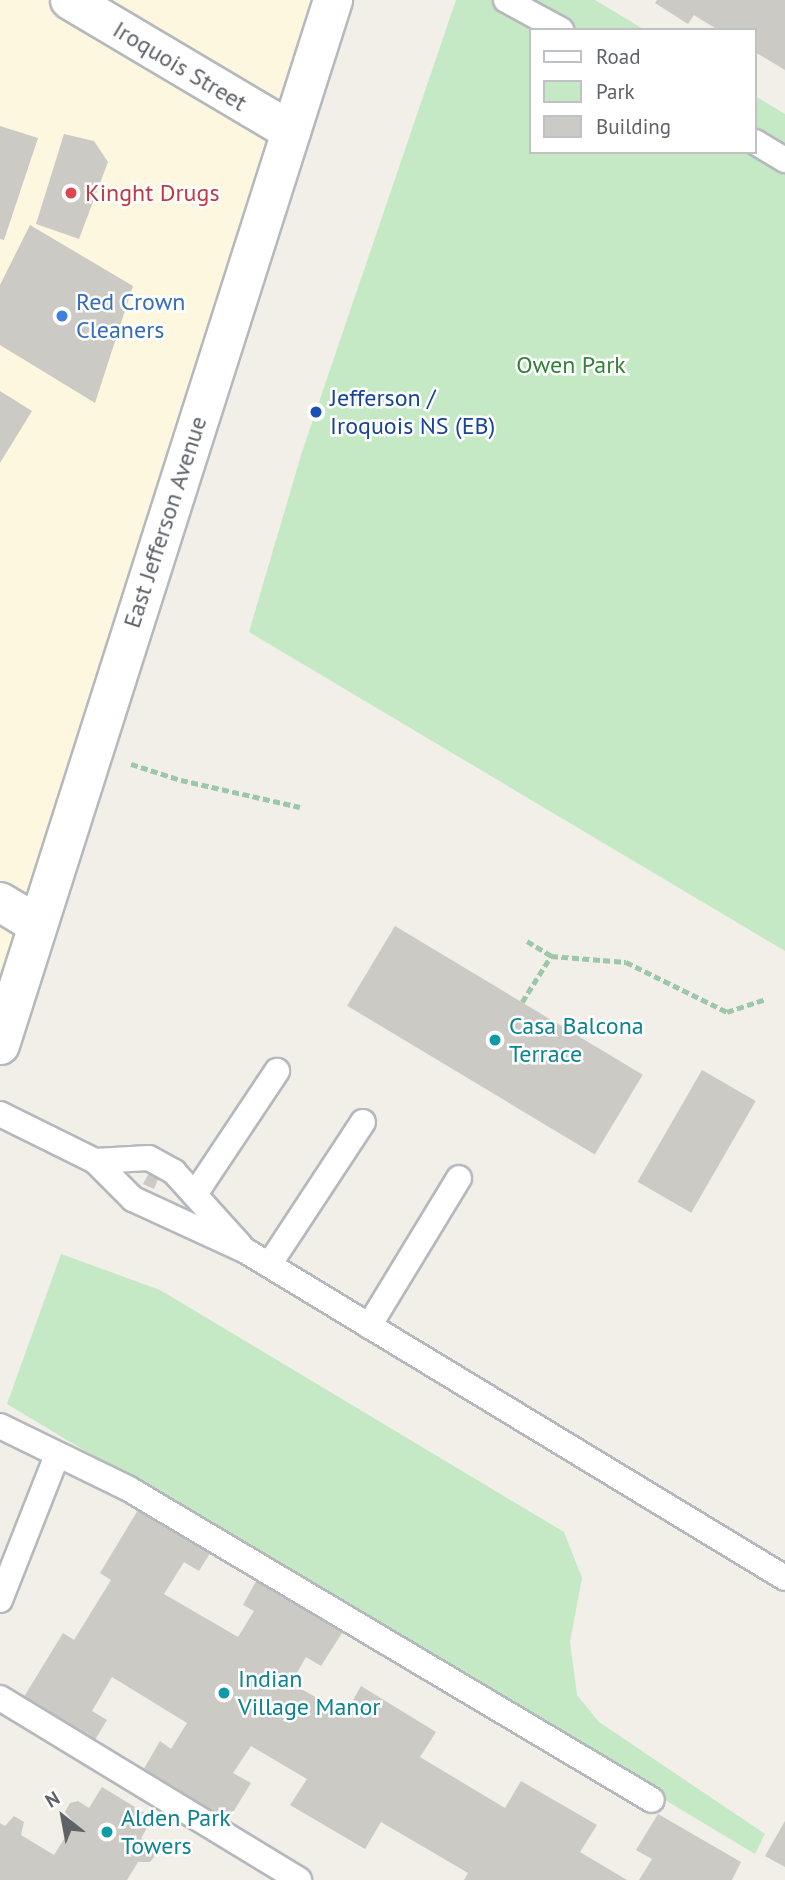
<!DOCTYPE html>
<style>
body{margin:0}
#map{position:relative;width:785px;height:1880px;overflow:hidden;background:#f1efe8;font-family:"PT Sans",sans-serif}
div>[style]{position:absolute}
[style*='--x']{left:calc(var(--x)*1px);top:calc(var(--y)*1px);width:calc(var(--w)*1px);rotate:calc(var(--a)*1deg)}
.commercial>*{inset:0;background:#fef7e0}
.green>*{inset:0;background:#c5e8c5}
.building>*{inset:0;background:#cccac5;transform-origin:0 0}
.path>*{height:4.5px;margin-top:-2.25px;transform-origin:0;background:repeating-linear-gradient(90deg,#9cc7a9 0 7px,transparent 0 10.5px)}
.roads{filter:drop-shadow(2px 0 #b5b8bc) drop-shadow(-2px 0 #b5b8bc) drop-shadow(0 2px #b5b8bc) drop-shadow(0 -2px #b5b8bc)}
.service>*{height:24px;margin:-12px;padding:0 12px;transform-origin:12px;border-radius:12px;background:#fff}
.minor>*{height:38px;margin:-19px;padding:0 19px;transform-origin:19px;border-radius:19px;background:#fff}
.secondary>*{height:38px;margin:-19px;padding:0 19px;transform-origin:19px;border-radius:19px;background:#fff}
.dots>*{width:19px;height:19px;translate:-50% -50%;box-sizing:border-box;border:4px solid #fff;border-radius:50%}
span{translate:-50% -50%;white-space:nowrap;text-align:center;line-height:1.15;-webkit-text-stroke:5px #fff;paint-order:stroke}
.street-label{font-size:24px;color:#5f6368}
.health-label{font-size:24px;color:#be3a42}
.left{translate:0 -50%;text-align:left}
.shop-label{font-size:24px;color:#366cbe}
.park-label{font-size:24px;color:#348238}
.transit-label{font-size:24px;color:#164399}
.culture-label{font-size:24px;color:#0d838f}
.legend{position:absolute;left:529px;top:28px;width:228px;height:126px;box-sizing:border-box;background:#fff;border:2px solid #bfc1c3;margin:0;padding:9px 12px;list-style:none;font-size:21px;color:#5f6368}
.legend li{display:flex;align-items:center;gap:14px;height:35px}
.legend b{width:35px;border:2px solid #bfc1c3}
.north{position:absolute;left:28px;top:1782px;width:70px;height:70px;-webkit-text-stroke:5px #fff;paint-order:stroke;rotate:329deg;font-size:19px;font-weight:700;line-height:28px;text-align:center;color:#5f6368}
.north::after{content:'';display:block;margin:auto;width:24px;height:32px;background:#5f6368;clip-path:polygon(50% 0,100% 100%,50% 72%,0 100%)}
</style>
<div id="map">
<div class="commercial">
<i style="clip-path:polygon(0 0,333px 0,0 1045px)"></i>
</div>
<div class="green">
<i style="clip-path:polygon(456px 0,595px 0,645px 30px,531px 30px,531px 152px,755px 152px,755px 96px,785px 114px,785px 951px,249px 632px,302px 452px)"></i>
<i style="clip-path:polygon(61px 1254px,160px 1290px,564px 1532px,582px 1578px,570px 1642px,577px 1695px,599px 1722px,765px 1834px,755px 1854px,7px 1404px)"></i>
</div>
<div class="building">
<i style="clip-path:polygon(657px 0,785px 0,785px 70px,755px 52px,755px 30px,718px 30px,694px 15px,688px 24px,655px 3px)"></i>
<i style="clip-path:polygon(0 126px,38px 138px,4px 240px,0 239px)"></i>
<i style="clip-path:polygon(64px 134px,94px 141px,108px 162px,79px 239px,36px 224px)"></i>
<i style="clip-path:polygon(30px 225px,133px 286px,95px 403px,0 345px,0 285px)"></i>
<i style="clip-path:polygon(0 391px,32px 411px,0 463px)"></i>
<i style="left:395px;top:926px;width:289px;height:93px;rotate:31deg"></i>
<i style="left:702px;top:1070px;width:62px;height:129px;rotate:30deg"></i>
<i style="clip-path:polygon(149px 1173px,159px 1177px,154px 1189px,143px 1184px)"></i>
<i style="clip-path:polygon(141px 1505px,214px 1547px,199px 1571px,184px 1562px,164px 1594px,238px 1637px,254px 1611px,243px 1605px,260px 1574px,347px 1625px,321px 1666px,306px 1657px,291px 1683px,345px 1714px,361px 1686px,436px 1732px,420px 1757px,505px 1808px,521px 1781px,597px 1825px,580px 1852px,627px 1880px,464px 1880px,468px 1873px,381px 1822px,365px 1849px,290px 1805px,307px 1779px,251px 1746px,233px 1773px,251px 1783px,227px 1822px,142px 1772px,160px 1741px,171px 1749px,187px 1723px,112px 1677px,92px 1711px,107px 1720px,93px 1743px,22px 1700px,63px 1633px,74px 1640px,111px 1580px,100px 1573px)"></i>
<i style="clip-path:polygon(102px 1787px,153px 1818px,141px 1838px,155px 1846px,157px 1853px,150px 1862px,138px 1862px,127px 1880px,0 1880px,0 1823px,5px 1826px,14px 1816px,24px 1822px,21px 1835px,54px 1855px,74px 1823px,65px 1812px,70px 1803px,78px 1801px,89px 1808px)"></i>
<i style="clip-path:polygon(658px 1814px,741px 1862px,732px 1880px,639px 1880px,652px 1859px,636px 1850px)"></i>
<i style="clip-path:polygon(785px 1821px,785px 1867px,765px 1856px)"></i>
</div>
<div class="path">
<i style="--x:131;--y:764;--w:52;--a:17.7"></i>
<i style="--x:181;--y:780;--w:122;--a:12.8"></i>
<i style="--x:551;--y:956;--w:75;--a:4.6"></i>
<i style="--x:626;--y:962;--w:113;--a:26.3"></i>
<i style="--x:727;--y:1012;--w:41;--a:-18.4"></i>
<i style="--x:522;--y:1002;--w:54;--a:-57.8"></i>
<i style="--x:551;--y:956;--w:31;--a:-149"></i>
</div>
<div class="roads">
<div class="service">
<i style="--x:506;--y:0;--w:63;--a:28.6"></i>
<i style="--x:755;--y:142;--w:35;--a:31"></i>
<i style="--x:0;--y:1114;--w:106;--a:26.3"></i>
<i style="--x:95;--y:1161;--w:54;--a:45"></i>
<i style="--x:133;--y:1199;--w:124;--a:24.7"></i>
<i style="--x:246;--y:1251;--w:630;--a:31.24"></i>
<i style="--x:95;--y:1161;--w:54;--a:-3.2"></i>
<i style="--x:149;--y:1158;--w:29;--a:29"></i>
<i style="--x:174;--y:1172;--w:98;--a:47.9"></i>
<i style="--x:195;--y:1194;--w:148;--a:-56.3"></i>
<i style="--x:269;--y:1265;--w:171;--a:-56.7"></i>
<i style="--x:369;--y:1326;--w:173;--a:-58.7"></i>
<i style="--x:0;--y:1426;--w:144;--a:26"></i>
<i style="--x:129;--y:1489;--w:608;--a:30.74"></i>
<i style="--x:0;--y:1600;--w:156;--a:-68.5"></i>
<i style="--x:0;--y:1698;--w:350;--a:31.3"></i>
</div>
<div class="minor">
<i style="--x:70;--y:0;--w:257;--a:30.7"></i>
<i style="--x:0;--y:902;--w:41;--a:31"></i>
</div>
<div class="secondary">
<i style="--x:0;--y:1045;--w:1097;--a:-72.32"></i>
</div>
</div>
<div class="dots">
<i style="left:71px;top:193px;background:#e0444e"></i>
<i style="left:62px;top:316px;background:#3f7fe0"></i>
<i style="left:316px;top:412px;background:#1a4fb4"></i>
<i style="left:495px;top:1040px;background:#0f9aa8"></i>
<i style="left:224px;top:1693px;background:#0f9aa8"></i>
<i style="left:107px;top:1832px;background:#0f9aa8"></i>
</div>
<div class="street-label">
<span style="left:180px;top:66px;rotate:31deg">Iroquois Street</span>
<span style="left:165px;top:522px;rotate:-72deg">East Jefferson Avenue</span>
</div>
<div class="health-label">
<span class="left" style="left:85px;top:193px">Kinght Drugs</span>
</div>
<div class="shop-label">
<span class="left" style="left:76px;top:316px">Red Crown<br>Cleaners</span>
</div>
<div class="park-label">
<span style="left:571px;top:365px">Owen Park</span>
</div>
<div class="transit-label">
<span class="left" style="left:330px;top:412px">Jefferson /<br>Iroquois NS (EB)</span>
</div>
<div class="culture-label">
<span class="left" style="left:509px;top:1040px">Casa Balcona<br>Terrace</span>
<span class="left" style="left:238px;top:1693px">Indian<br>Village Manor</span>
<span class="left" style="left:121px;top:1832px">Alden Park<br>Towers</span>
</div>
<ul class="legend">
<li><b style="height:9px;background:#fff"></b>Road</li>
<li><b style="height:19px;background:#c5e8c5"></b>Park</li>
<li><b style="height:19px;background:#cccac5"></b>Building</li>
</ul>
<div class="north">N</div>
</div>
